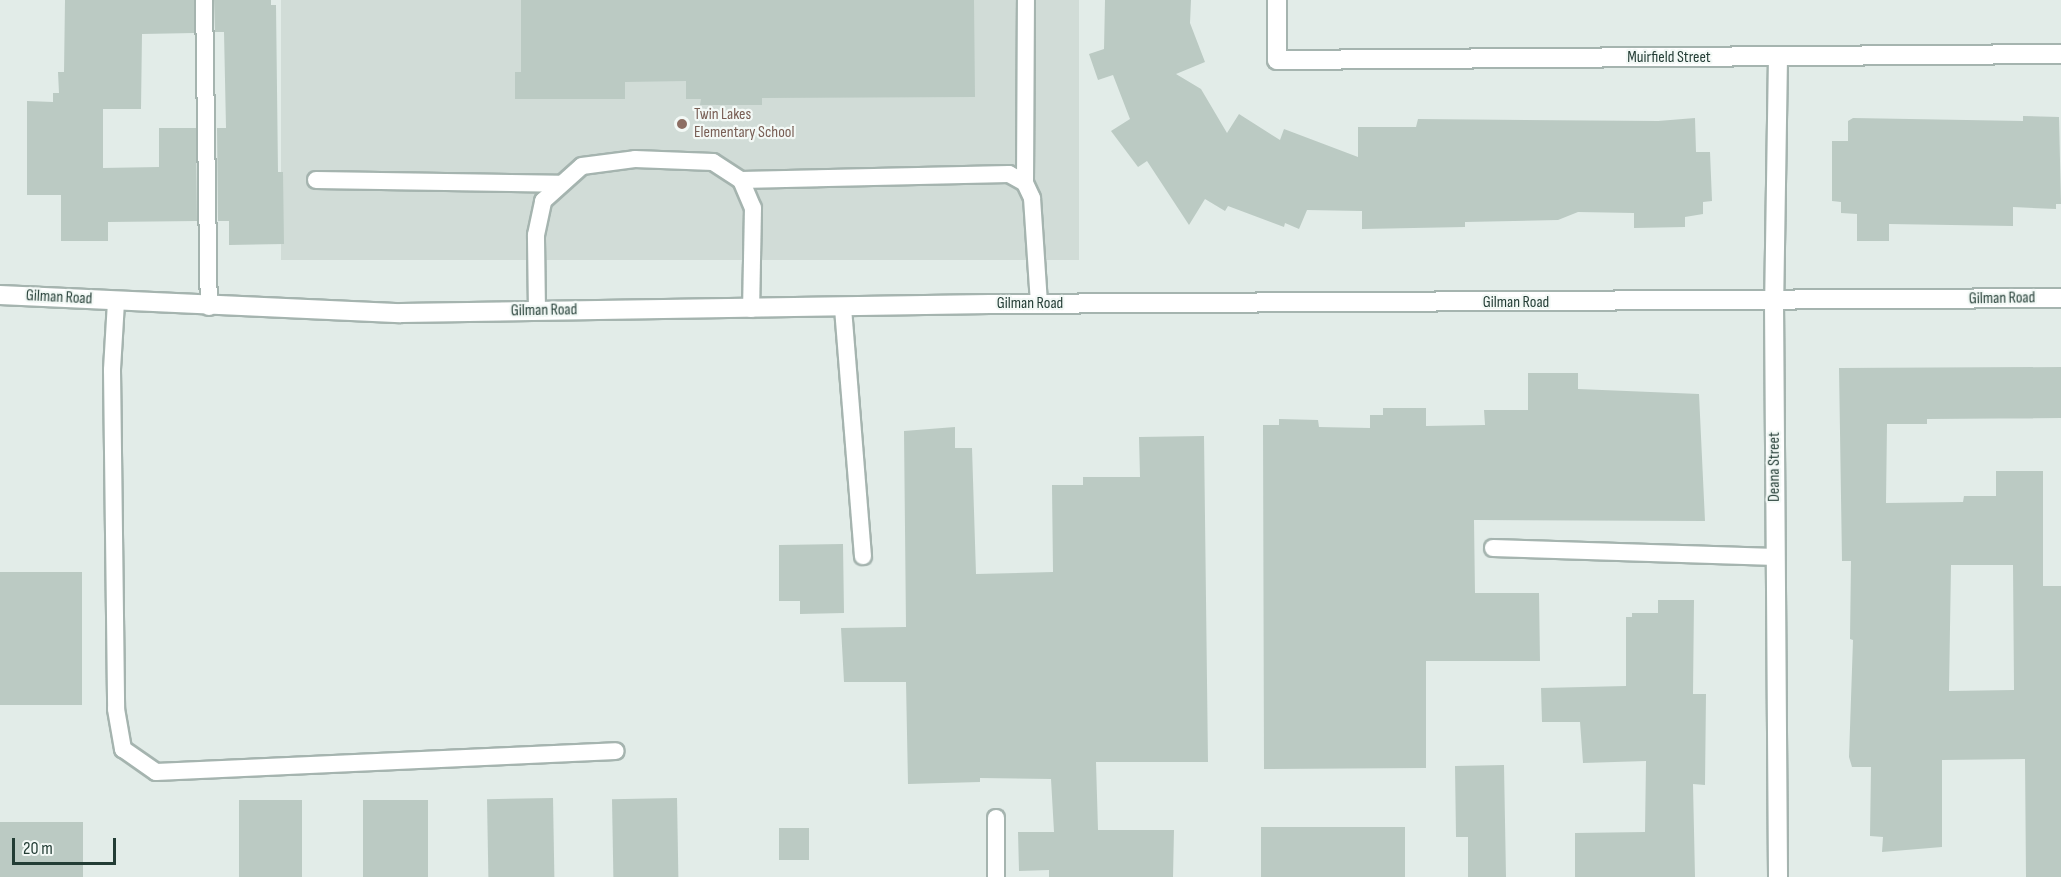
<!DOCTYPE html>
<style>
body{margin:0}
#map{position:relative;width:2061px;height:877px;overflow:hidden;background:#e2ece8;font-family:"Sofia Sans Condensed",sans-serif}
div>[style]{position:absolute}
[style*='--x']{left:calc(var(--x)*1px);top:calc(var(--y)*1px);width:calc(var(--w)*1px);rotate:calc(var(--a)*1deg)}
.built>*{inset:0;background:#d1dcd7;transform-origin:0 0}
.building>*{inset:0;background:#bbcac3;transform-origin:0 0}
.roads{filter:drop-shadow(2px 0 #a5b4af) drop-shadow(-2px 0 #a5b4af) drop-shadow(0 2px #a5b4af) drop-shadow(0 -2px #a5b4af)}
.service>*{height:16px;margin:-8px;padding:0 8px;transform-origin:8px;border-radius:8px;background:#fff}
.minor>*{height:18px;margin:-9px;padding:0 9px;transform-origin:9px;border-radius:9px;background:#fff}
.tertiary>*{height:18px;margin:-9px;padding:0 9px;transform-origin:9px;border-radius:9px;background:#fff}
.dots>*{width:16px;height:16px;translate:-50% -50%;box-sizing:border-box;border:3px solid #f3f9f6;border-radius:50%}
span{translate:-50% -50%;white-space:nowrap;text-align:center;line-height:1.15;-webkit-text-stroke:4.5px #f3f9f6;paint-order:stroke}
.street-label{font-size:16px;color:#233d35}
.education-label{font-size:16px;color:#785e54}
.left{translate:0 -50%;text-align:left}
.scale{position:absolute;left:12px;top:838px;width:104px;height:27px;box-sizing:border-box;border:3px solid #233d35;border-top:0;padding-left:8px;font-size:18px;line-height:21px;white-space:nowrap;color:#233d35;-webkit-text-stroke:4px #f3f9f6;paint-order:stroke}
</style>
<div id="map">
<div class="built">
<i style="left:281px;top:0;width:798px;height:260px"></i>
</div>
<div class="building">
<i style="clip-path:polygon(65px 0,194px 0,194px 33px,142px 34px,141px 109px,103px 109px,103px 168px,159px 167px,159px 128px,196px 128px,197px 221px,108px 222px,108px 241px,61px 241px,61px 195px,27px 195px,27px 101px,53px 102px,53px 93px,59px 93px,58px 72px,64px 72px)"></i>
<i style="clip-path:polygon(214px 0,271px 0,271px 5px,276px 5px,278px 172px,283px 172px,284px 244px,229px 245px,229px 221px,218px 221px,217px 128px,226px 128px,224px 32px,215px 32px)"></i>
<i style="clip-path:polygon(521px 0,974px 0,975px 97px,762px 98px,762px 105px,700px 105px,701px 99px,686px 99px,686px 81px,625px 82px,625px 99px,515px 99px,515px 72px,521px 72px)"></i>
<i style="clip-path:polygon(1105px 0,1191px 0,1190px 23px,1205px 62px,1176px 74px,1201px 89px,1227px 133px,1239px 114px,1280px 140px,1284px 129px,1358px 157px,1358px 127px,1416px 127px,1418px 119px,1658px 121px,1695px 118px,1696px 152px,1710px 152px,1712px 201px,1703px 202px,1703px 214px,1685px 217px,1685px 227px,1634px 228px,1634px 213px,1578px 212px,1558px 220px,1465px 222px,1465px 227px,1362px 229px,1362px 211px,1307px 210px,1299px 229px,1285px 223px,1284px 227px,1228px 206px,1225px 211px,1205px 199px,1189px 225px,1147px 161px,1138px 167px,1111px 131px,1130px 119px,1113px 75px,1098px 80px,1089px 54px,1104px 49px)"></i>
<i style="clip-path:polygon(2023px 116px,2059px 117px,2061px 204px,2056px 204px,2056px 209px,2013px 207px,2013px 226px,1889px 224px,1889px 241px,1857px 241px,1857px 214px,1841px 213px,1841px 202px,1832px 201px,1832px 141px,1848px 141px,1848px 121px,1853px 118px,2023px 121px)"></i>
<i style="clip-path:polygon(evenodd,2061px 367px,2061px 418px,1927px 419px,1927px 424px,1887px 424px,1886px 503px,1963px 502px,1964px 496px,1996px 496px,1996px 471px,2043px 471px,2043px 586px,2061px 586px,2061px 877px,2026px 877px,2025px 759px,1942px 760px,1942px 847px,1882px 852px,1883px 837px,1870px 836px,1871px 767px,1852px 767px,1849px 757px,1853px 640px,1850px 639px,1851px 561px,1842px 561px,1839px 368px,2061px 367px,1951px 565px,2013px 565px,2014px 690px,1949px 691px,1951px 565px)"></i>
<i style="clip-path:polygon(1528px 373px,1578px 373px,1578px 389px,1699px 394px,1705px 521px,1474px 520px,1475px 593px,1539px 593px,1540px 661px,1426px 661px,1426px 768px,1264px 769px,1263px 425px,1279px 425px,1279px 419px,1318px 420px,1319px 427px,1370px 428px,1370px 415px,1383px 415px,1383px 408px,1426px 408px,1426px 426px,1485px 425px,1484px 410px,1528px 410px)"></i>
<i style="clip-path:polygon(955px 427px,955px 448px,972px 448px,976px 574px,1053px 572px,1052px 485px,1083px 485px,1083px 477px,1140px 477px,1139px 437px,1204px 436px,1208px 762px,1096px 762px,1098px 830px,1174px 830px,1173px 877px,1049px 877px,1049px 870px,1019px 871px,1018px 832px,1054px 832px,1051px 779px,980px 778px,980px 782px,908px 784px,906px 682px,844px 682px,841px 628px,906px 627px,904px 431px)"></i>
<i style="clip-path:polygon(843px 544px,844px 613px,800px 614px,800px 601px,779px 601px,779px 545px)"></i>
<i style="left:0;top:572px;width:82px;height:133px"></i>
<i style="clip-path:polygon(1658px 600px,1694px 600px,1693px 694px,1706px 694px,1705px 785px,1693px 784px,1695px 877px,1575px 877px,1575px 833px,1645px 832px,1646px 761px,1583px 763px,1580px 722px,1542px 722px,1541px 688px,1626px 686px,1626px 617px,1632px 617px,1632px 613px,1658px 613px)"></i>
<i style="clip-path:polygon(1504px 765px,1506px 877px,1468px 877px,1468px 837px,1456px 837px,1455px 766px)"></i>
<i style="left:553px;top:798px;width:79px;height:66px;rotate:89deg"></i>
<i style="left:677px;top:798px;width:79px;height:65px;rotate:89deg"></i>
<i style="left:239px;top:800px;width:63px;height:77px"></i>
<i style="left:363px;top:800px;width:65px;height:77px"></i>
<i style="left:0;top:822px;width:83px;height:55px"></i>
<i style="left:1261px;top:827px;width:144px;height:50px"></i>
<i style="left:779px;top:828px;width:30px;height:32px"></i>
</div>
<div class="roads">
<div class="service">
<i style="--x:204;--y:0;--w:307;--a:89.1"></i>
<i style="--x:316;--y:180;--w:243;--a:0.9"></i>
<i style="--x:741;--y:180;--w:268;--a:-1.3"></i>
<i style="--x:1009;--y:174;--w:18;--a:29"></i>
<i style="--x:1025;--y:183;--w:17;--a:65"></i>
<i style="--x:1032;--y:198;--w:106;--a:86.2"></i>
<i style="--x:1025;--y:183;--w:183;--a:-89.7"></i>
<i style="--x:116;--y:302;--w:68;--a:93.4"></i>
<i style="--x:112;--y:370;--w:339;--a:89.3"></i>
<i style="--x:116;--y:709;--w:41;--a:80.1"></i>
<i style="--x:123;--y:749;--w:40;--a:34.9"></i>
<i style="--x:156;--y:772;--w:460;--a:-2.6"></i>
<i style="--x:843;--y:308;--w:249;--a:85.4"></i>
<i style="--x:537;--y:311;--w:76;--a:-90.8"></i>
<i style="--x:536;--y:235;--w:35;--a:-78"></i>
<i style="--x:543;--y:201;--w:52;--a:-41.9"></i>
<i style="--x:582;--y:166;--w:53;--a:-7.5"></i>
<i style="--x:635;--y:159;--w:78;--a:2.2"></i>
<i style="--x:713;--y:162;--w:33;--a:33"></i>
<i style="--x:741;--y:180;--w:30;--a:67"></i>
<i style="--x:753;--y:208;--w:101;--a:91.1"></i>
<i style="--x:1493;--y:548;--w:283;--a:1.8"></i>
<i style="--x:996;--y:818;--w:59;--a:90"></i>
</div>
<div class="minor">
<i style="--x:1277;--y:0;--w:60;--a:90"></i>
<i style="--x:1277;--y:60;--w:784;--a:-0.44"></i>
<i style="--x:1778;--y:57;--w:245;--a:90.9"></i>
<i style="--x:1774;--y:302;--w:575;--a:89.6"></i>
</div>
<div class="tertiary">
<i style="--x:0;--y:295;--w:401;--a:2.6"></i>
<i style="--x:401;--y:313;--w:589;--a:-0.88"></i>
<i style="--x:990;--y:304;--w:1071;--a:-0.32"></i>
</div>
</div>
<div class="dots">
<i style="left:682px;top:124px;background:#8d6e63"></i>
</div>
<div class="street-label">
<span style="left:1669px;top:58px">Muirfield Street</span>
<span style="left:59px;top:298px;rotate:3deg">Gilman Road</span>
<span style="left:2002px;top:299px;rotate:-1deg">Gilman Road</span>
<span style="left:1516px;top:303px">Gilman Road</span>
<span style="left:1030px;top:304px">Gilman Road</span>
<span style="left:544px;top:311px;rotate:-1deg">Gilman Road</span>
<span style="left:1775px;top:467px;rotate:-90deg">Deana Street</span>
</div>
<div class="education-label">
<span class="left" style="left:694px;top:124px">Twin Lakes<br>Elementary School</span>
</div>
<div class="scale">20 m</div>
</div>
